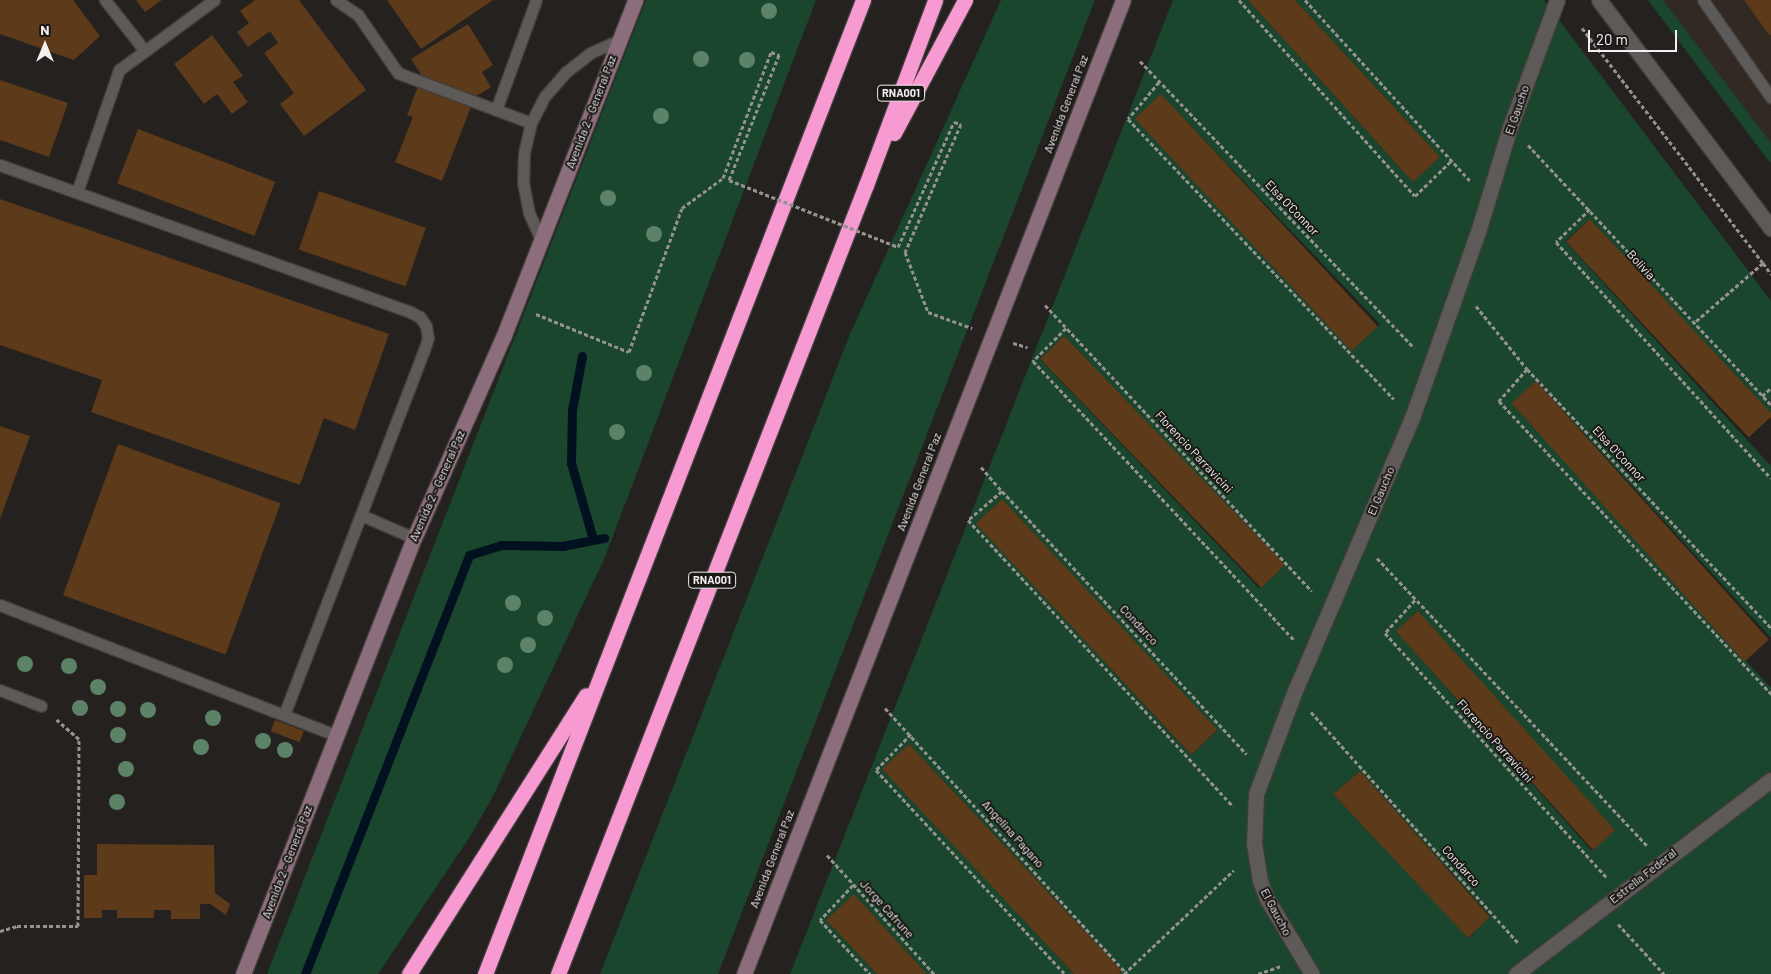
<!DOCTYPE html>
<style>
body{margin:0}
#map{position:relative;width:1771px;height:974px;overflow:hidden;background:#24211e;font-family:Barlow,sans-serif}
div>[style]{position:absolute}
[style*='--x']{left:calc(var(--x)*1px);top:calc(var(--y)*1px);width:calc(var(--w)*1px);rotate:calc(var(--a)*1deg)}
.built>*{inset:0;background:#312922}
.green>*{inset:0;background:#19462d}
.stream>*{height:9px;margin:-4.5px;padding:0 4.5px;transform-origin:4.5px;border-radius:4.5px;background:#011120}
.building>*{inset:0;background:#5c3a1a;transform-origin:0 0}
.path>*{height:3px;margin-top:-1.5px;transform-origin:0;background:repeating-linear-gradient(90deg,#94918f 0 4px,transparent 0 6.5px)}
.roads{filter:drop-shadow(1px 0 #403d3b) drop-shadow(-1px 0 #403d3b) drop-shadow(0 1px #403d3b) drop-shadow(0 -1px #403d3b)}
.lane>*{height:11px;margin:-5.5px;padding:0 5.5px;transform-origin:5.5px;border-radius:5.5px;background:#5d5a57}
.street>*{height:15px;margin:-7.5px;padding:0 7.5px;transform-origin:7.5px;border-radius:7.5px;background:#5d5a57}
.secondary>*{height:15px;margin:-7.5px;padding:0 7.5px;transform-origin:7.5px;border-radius:7.5px;background:#8b6d7c}
.highway>*{height:15px;margin:-7.5px;padding:0 7.5px;transform-origin:7.5px;border-radius:7.5px;background:#f79ad2}
.path-bridge>*{height:3px;margin-top:-1.5px;transform-origin:0;background:repeating-linear-gradient(90deg,#94918f 0 4px,transparent 0 6.5px)}
.trees>*{width:16px;height:16px;margin:-8px;border-radius:50%;background:#5c8268}
span{translate:-50% -50%;white-space:nowrap;text-align:center;line-height:1.15;-webkit-text-stroke:4px #1a1815;paint-order:stroke}
.shield-label span{padding:1px 4px;background:#1a1815;border:1px solid;border-radius:4px;-webkit-text-stroke-width:0}
.shield-label{font-size:11px;color:#f3f0ef;font-weight:700}
.street-label{font-size:12px;color:#f3f0ef}
.north{position:absolute;left:20px;top:20px;width:50px;height:50px;-webkit-text-stroke:4px #1a1815;paint-order:stroke;rotate:0deg;font-size:14px;font-weight:700;line-height:20px;text-align:center;color:#f3f0ef}
.north::after{content:'';display:block;margin:auto;width:18px;height:22px;background:#f3f0ef;clip-path:polygon(50% 0,100% 100%,50% 72%,0 100%)}
.scale{position:absolute;left:1588px;top:30px;width:89px;height:22px;box-sizing:border-box;border:2px solid #f3f0ef;border-top:0;padding-left:6px;font-size:15px;line-height:18px;white-space:nowrap;color:#f3f0ef;-webkit-text-stroke:4px #1a1815;paint-order:stroke}
</style>
<div id="map">
<div class="built">
<i style="clip-path:polygon(1648px 0,1771px 0,1771px 164px)"></i>
</div>
<div class="green">
<i style="clip-path:polygon(646px 0,816px 0,605px 557px,495px 792px,473px 832px,378px 974px,267px 974px)"></i>
<i style="clip-path:polygon(1001px 0,1095px 0,718px 974px,600px 974px,850px 334px)"></i>
<i style="clip-path:polygon(evenodd,1173px 0,1248px 0,1413px 182px,1440px 157px,1295px 0,1544px 0,1771px 301px,1771px 416px,1590px 219px,1565px 241px,1771px 466px,1771px 638px,1536px 381px,1512px 403px,1771px 688px,1771px 974px,1119px 974px,1122px 971px,909px 744px,883px 769px,1074px 974px,927px 974px,854px 894px,826px 920px,877px 974px,790px 974px,1173px 0,1161px 95px,1380px 324px,1355px 348px,1135px 118px,1161px 95px,1173px 0,1064px 336px,1283px 565px,1259px 588px,1040px 359px,1064px 336px,1173px 0,1002px 499px,1217px 731px,1191px 755px,976px 523px,1002px 499px,1173px 0,1418px 611px,1614px 831px,1592px 851px,1396px 631px,1418px 611px,1173px 0,1360px 771px,1490px 916px,1469px 938px,1333px 794px,1360px 771px)"></i>
<i style="clip-path:polygon(1648px 0,1663px 0,1771px 143px,1771px 164px)"></i>
</div>
<div class="stream">
<i style="--x:582;--y:356;--w:55;--a:100.5"></i>
<i style="--x:572;--y:410;--w:53;--a:91.1"></i>
<i style="--x:571;--y:463;--w:79;--a:73.9"></i>
<i style="--x:305;--y:974;--w:450;--a:-68.6"></i>
<i style="--x:469;--y:555;--w:34;--a:-17"></i>
<i style="--x:501;--y:545;--w:61;--a:0.9"></i>
<i style="--x:562;--y:546;--w:43;--a:-10.8"></i>
</div>
<div class="building">
<i style="clip-path:polygon(0 0,73px 0,100px 36px,74px 60px,0 34px)"></i>
<i style="clip-path:polygon(136px 0,162px 0,145px 12px)"></i>
<i style="clip-path:polygon(255px 0,299px 0,366px 90px,304px 136px,280px 104px,294px 93px,264px 53px,278px 43px,270px 31px,248px 47px,237px 32px,249px 23px,240px 11px)"></i>
<i style="clip-path:polygon(387px 0,493px 0,421px 49px)"></i>
<i style="clip-path:polygon(1248px 0,1295px 0,1440px 157px,1413px 182px)"></i>
<i style="clip-path:polygon(1744px 0,1771px 0,1771px 35px,1770px 36px)"></i>
<i style="clip-path:polygon(468px 24px,493px 65px,482px 72px,491px 87px,475px 97px,442px 181px,395px 162px,413px 117px,407px 115px,422px 76px,411px 59px)"></i>
<i style="clip-path:polygon(212px 35px,243px 76px,233px 82px,248px 102px,232px 114px,217px 94px,204px 104px,174px 64px)"></i>
<i style="clip-path:polygon(0 80px,68px 103px,49px 157px,0 140px)"></i>
<i style="left:1161px;top:94px;width:318px;height:36px;rotate:47deg"></i>
<i style="left:138px;top:129px;width:147px;height:58px;rotate:21deg"></i>
<i style="left:319px;top:191px;width:113px;height:62px;rotate:19deg"></i>
<i style="clip-path:polygon(0 199px,389px 334px,355px 430px,324px 418px,300px 485px,91px 412px,102px 380px,0 345px)"></i>
<i style="left:1590px;top:219px;width:268px;height:33px;rotate:47deg"></i>
<i style="left:1064px;top:336px;width:318px;height:33px;rotate:46deg"></i>
<i style="left:1536px;top:381px;width:348px;height:33px;rotate:48deg"></i>
<i style="clip-path:polygon(0 426px,30px 436px,0 519px)"></i>
<i style="left:118px;top:444px;width:173px;height:161px;rotate:20deg"></i>
<i style="left:1002px;top:499px;width:316px;height:36px;rotate:47deg"></i>
<i style="left:1418px;top:611px;width:295px;height:30px;rotate:48deg"></i>
<i style="left:275px;top:720px;width:31px;height:12px;rotate:21deg"></i>
<i style="clip-path:polygon(909px 744px,1122px 971px,1119px 974px,1074px 974px,882px 769px)"></i>
<i style="clip-path:polygon(1360px 771px,1490px 917px,1468px 938px,1333px 794px)"></i>
<i style="clip-path:polygon(97px 844px,214px 845px,215px 893px,230px 904px,226px 915px,210px 904px,200px 904px,200px 919px,171px 919px,171px 910px,154px 910px,154px 918px,117px 918px,117px 910px,102px 910px,102px 918px,84px 918px,84px 875px,97px 875px)"></i>
<i style="clip-path:polygon(854px 894px,927px 974px,877px 974px,826px 920px)"></i>
</div>
<div class="path">
<i style="--x:1239;--y:0;--w:263;--a:48.1"></i>
<i style="--x:1415;--y:196;--w:52;--a:-44.2"></i>
<i style="--x:1305;--y:0;--w:246;--a:47.6"></i>
<i style="--x:1582;--y:28;--w:297;--a:52.4"></i>
<i style="--x:1763;--y:263;--w:91;--a:139"></i>
<i style="--x:1140;--y:61;--w:397;--a:46.3"></i>
<i style="--x:1159;--y:82;--w:48;--a:130"></i>
<i style="--x:1128;--y:119;--w:386;--a:46.5"></i>
<i style="--x:1528;--y:145;--w:356;--a:46.9"></i>
<i style="--x:1590;--y:209;--w:47;--a:135.9"></i>
<i style="--x:1556;--y:242;--w:319;--a:47.7"></i>
<i style="--x:898;--y:247;--w:137;--a:-65.9"></i>
<i style="--x:954;--y:122;--w:7;--a:16"></i>
<i style="--x:961;--y:124;--w:140;--a:113.6"></i>
<i style="--x:905;--y:252;--w:64;--a:69"></i>
<i style="--x:928;--y:312;--w:47;--a:20"></i>
<i style="--x:1763;--y:263;--w:14;--a:54"></i>
<i style="--x:1045;--y:305;--w:391;--a:47"></i>
<i style="--x:1476;--y:306;--w:81;--a:51"></i>
<i style="--x:1527;--y:369;--w:356;--a:46.7"></i>
<i style="--x:536;--y:314;--w:100;--a:22.2"></i>
<i style="--x:629;--y:352;--w:153;--a:-69.8"></i>
<i style="--x:682;--y:208;--w:51;--a:-36.2"></i>
<i style="--x:723;--y:178;--w:135;--a:-69.1"></i>
<i style="--x:771;--y:52;--w:9;--a:21"></i>
<i style="--x:779;--y:55;--w:135;--a:111.8"></i>
<i style="--x:1066;--y:328;--w:47;--a:135"></i>
<i style="--x:1033;--y:361;--w:381;--a:46.9"></i>
<i style="--x:1013;--y:343;--w:15;--a:16"></i>
<i style="--x:1527;--y:369;--w:43;--a:131.2"></i>
<i style="--x:1499;--y:401;--w:400;--a:47.1"></i>
<i style="--x:1762;--y:396;--w:12;--a:-42"></i>
<i style="--x:981;--y:467;--w:32;--a:49"></i>
<i style="--x:1002;--y:491;--w:45;--a:139.5"></i>
<i style="--x:968;--y:520;--w:390;--a:47.2"></i>
<i style="--x:1002;--y:491;--w:359;--a:47.1"></i>
<i style="--x:1377;--y:558;--w:396;--a:46.8"></i>
<i style="--x:1415;--y:600;--w:45;--a:132.3"></i>
<i style="--x:1385;--y:633;--w:331;--a:47.8"></i>
<i style="--x:885;--y:708;--w:357;--a:47.7"></i>
<i style="--x:1311;--y:712;--w:312;--a:48.1"></i>
<i style="--x:911;--y:734;--w:50;--a:134.2"></i>
<i style="--x:876;--y:770;--w:278;--a:47.2"></i>
<i style="--x:827;--y:855;--w:160;--a:48"></i>
<i style="--x:853;--y:885;--w:48;--a:133.3"></i>
<i style="--x:820;--y:920;--w:74;--a:47.2"></i>
<i style="--x:1618;--y:924;--w:68;--a:47.4"></i>
<i style="--x:0;--y:931;--w:18;--a:-16"></i>
<i style="--x:17;--y:926;--w:61;--a:0"></i>
<i style="--x:78;--y:926;--w:187;--a:-89.7"></i>
<i style="--x:79;--y:739;--w:32;--a:-139"></i>
<i style="--x:1124;--y:974;--w:151;--a:-43.4"></i>
<i style="--x:1258;--y:974;--w:24;--a:-19"></i>
</div>
<div class="roads">
<div class="lane">
<i style="--x:105;--y:0;--w:63;--a:52"></i>
<i style="--x:336;--y:0;--w:27;--a:34"></i>
<i style="--x:358;--y:15;--w:70;--a:55.4"></i>
<i style="--x:398;--y:73;--w:142;--a:20.6"></i>
<i style="--x:1703;--y:0;--w:119;--a:55.2"></i>
<i style="--x:496;--y:110;--w:117;--a:-70"></i>
<i style="--x:0;--y:165;--w:436;--a:19.7"></i>
<i style="--x:410;--y:312;--w:11;--a:27"></i>
<i style="--x:420;--y:317;--w:11;--a:56"></i>
<i style="--x:426;--y:326;--w:12;--a:81"></i>
<i style="--x:428;--y:338;--w:13;--a:108"></i>
<i style="--x:424;--y:350;--w:389;--a:111"></i>
<i style="--x:77;--y:192;--w:129;--a:-71"></i>
<i style="--x:119;--y:70;--w:118;--a:-36.4"></i>
<i style="--x:541;--y:240;--w:30;--a:-114"></i>
<i style="--x:529;--y:213;--w:31;--a:-101"></i>
<i style="--x:523;--y:183;--w:30;--a:-88"></i>
<i style="--x:524;--y:153;--w:31;--a:-77"></i>
<i style="--x:531;--y:123;--w:30;--a:-63"></i>
<i style="--x:545;--y:96;--w:32;--a:-49"></i>
<i style="--x:566;--y:72;--w:31;--a:-38"></i>
<i style="--x:590;--y:53;--w:32;--a:-24"></i>
<i style="--x:361;--y:515;--w:58;--a:23.5"></i>
<i style="--x:0;--y:605;--w:362;--a:21.2"></i>
<i style="--x:0;--y:690;--w:44;--a:21.3"></i>
</div>
<div class="street">
<i style="--x:1599;--y:0;--w:286;--a:53"></i>
<i style="--x:1312;--y:974;--w:87;--a:-121"></i>
<i style="--x:1267;--y:899;--w:19;--a:-111"></i>
<i style="--x:1260;--y:881;--w:36;--a:-99"></i>
<i style="--x:1254;--y:845;--w:51;--a:-87.8"></i>
<i style="--x:1256;--y:794;--w:108;--a:-69.4"></i>
<i style="--x:1294;--y:693;--w:299;--a:-66.8"></i>
<i style="--x:1412;--y:418;--w:197;--a:-70.5"></i>
<i style="--x:1478;--y:232;--w:110;--a:-73.1"></i>
<i style="--x:1510;--y:127;--w:135;--a:-69.7"></i>
<i style="--x:1516;--y:974;--w:320;--a:-37.3"></i>
</div>
<div class="secondary">
<i style="--x:243;--y:974;--w:468;--a:-68.6"></i>
<i style="--x:414;--y:538;--w:222;--a:-66.1"></i>
<i style="--x:504;--y:335;--w:360;--a:-68.6"></i>
<i style="--x:744;--y:974;--w:1045;--a:-68.74"></i>
</div>
<div class="highway">
<i style="--x:894;--y:133;--w:151;--a:-61.9"></i>
<i style="--x:409;--y:974;--w:330;--a:-57.6"></i>
<i style="--x:485;--y:974;--w:1045;--a:-68.79"></i>
<i style="--x:558;--y:974;--w:847;--a:-68.68"></i>
<i style="--x:866;--y:185;--w:197;--a:-69.5"></i>
</div>
</div>
<div class="path-bridge">
<i style="--x:729;--y:180;--w:182;--a:21.6"></i>
</div>
<div class="trees">
<i style="left:769px;top:11px"></i>
<i style="left:701px;top:59px"></i>
<i style="left:747px;top:60px"></i>
<i style="left:661px;top:116px"></i>
<i style="left:608px;top:198px"></i>
<i style="left:654px;top:234px"></i>
<i style="left:644px;top:373px"></i>
<i style="left:617px;top:432px"></i>
<i style="left:513px;top:603px"></i>
<i style="left:545px;top:618px"></i>
<i style="left:528px;top:645px"></i>
<i style="left:25px;top:664px"></i>
<i style="left:505px;top:665px"></i>
<i style="left:69px;top:666px"></i>
<i style="left:98px;top:687px"></i>
<i style="left:80px;top:708px"></i>
<i style="left:118px;top:709px"></i>
<i style="left:148px;top:710px"></i>
<i style="left:213px;top:718px"></i>
<i style="left:118px;top:735px"></i>
<i style="left:263px;top:741px"></i>
<i style="left:201px;top:747px"></i>
<i style="left:285px;top:750px"></i>
<i style="left:126px;top:769px"></i>
<i style="left:117px;top:802px"></i>
</div>
<div class="shield-label">
<span style="left:901px;top:93px">RNA001</span>
<span style="left:712px;top:580px">RNA001</span>
</div>
<div class="street-label">
<span style="left:1066px;top:104px;rotate:-69deg">Avenida General Paz</span>
<span style="left:1517px;top:110px;rotate:-71deg">El Gaucho</span>
<span style="left:591px;top:112px;rotate:-69deg">Avenida 2 - General Paz</span>
<span style="left:1292px;top:208px;rotate:46deg">Elsa O'Connor</span>
<span style="left:1641px;top:265px;rotate:48deg">Bolivia</span>
<span style="left:1194px;top:452px;rotate:47deg">Florencio Parravicini</span>
<span style="left:1619px;top:454px;rotate:47deg">Elsa O'Connor</span>
<span style="left:919px;top:482px;rotate:-69deg">Avenida General Paz</span>
<span style="left:437px;top:486px;rotate:-66deg">Avenida 2 - General Paz</span>
<span style="left:1381px;top:491px;rotate:-67deg">El Gaucho</span>
<span style="left:1139px;top:625px;rotate:47deg">Condarco</span>
<span style="left:1495px;top:741px;rotate:48deg">Florencio Parravicini</span>
<span style="left:1013px;top:834px;rotate:48deg">Angelina Pagano</span>
<span style="left:772px;top:859px;rotate:-69deg">Avenida General Paz</span>
<span style="left:287px;top:862px;rotate:-69deg">Avenida 2 - General Paz</span>
<span style="left:1461px;top:866px;rotate:48deg">Condarco</span>
<span style="left:1643px;top:876px;rotate:-38deg">Estrella Federal</span>
<span style="left:887px;top:909px;rotate:48deg">Jorge Cafrune</span>
<span style="left:1276px;top:912px;rotate:62deg">El Gaucho</span>
</div>
<div class="north">N</div>
<div class="scale">20 m</div>
</div>
